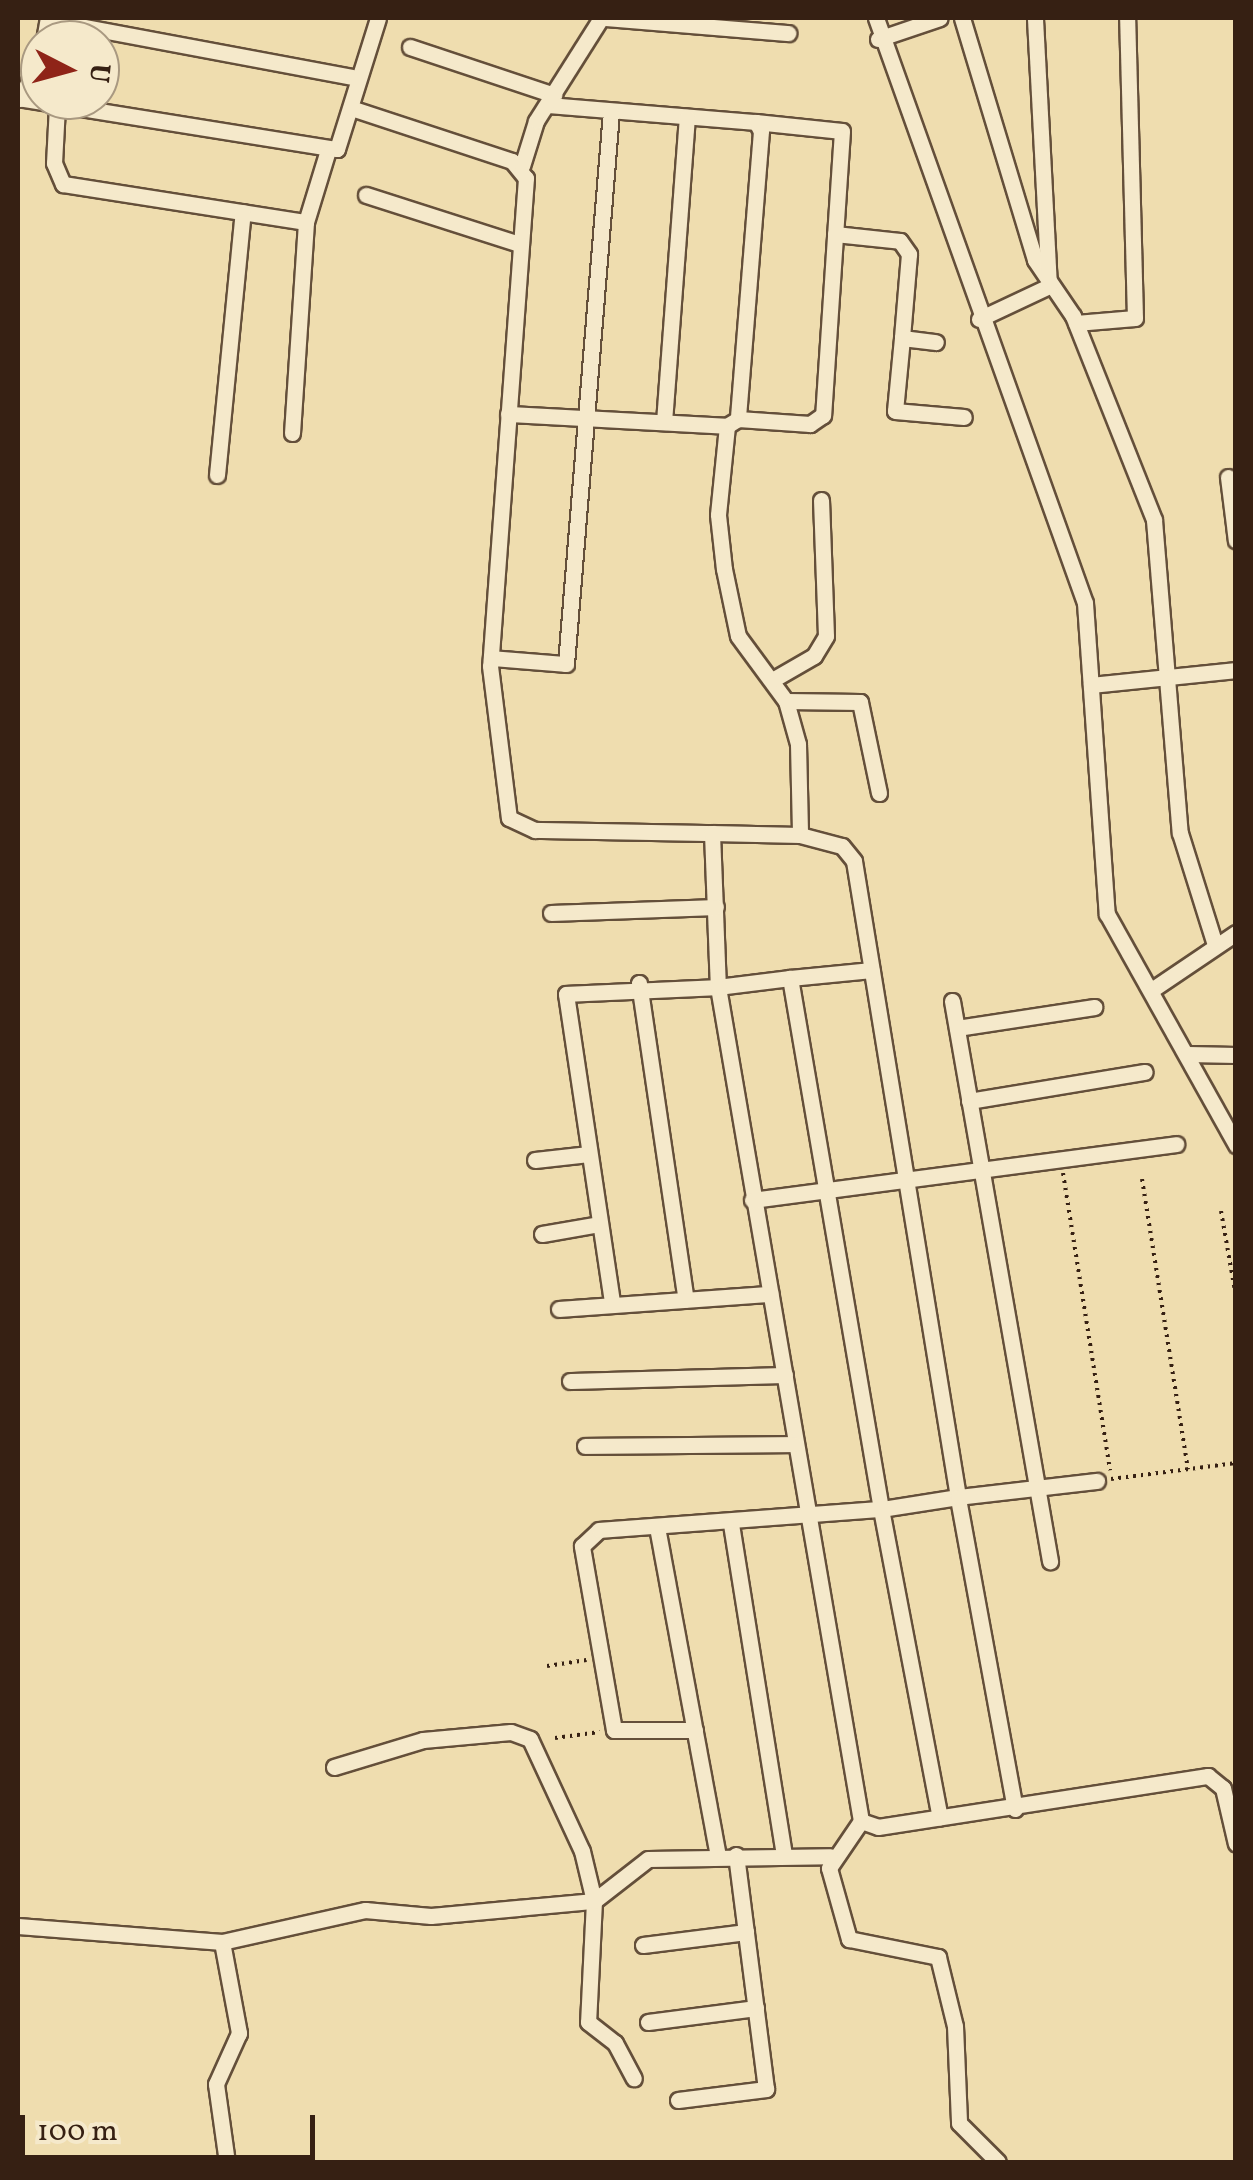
<!DOCTYPE html>
<style>
body{margin:0}
#map{position:relative;width:1253px;height:2180px;overflow:hidden;background:#efddaf;font-family:Vollkorn,serif}
div>[style]{position:absolute}
[style*='--x']{left:calc(var(--x)*1px);top:calc(var(--y)*1px);width:calc(var(--w)*1px);rotate:calc(var(--a)*1deg)}
.path>*{height:4px;margin-top:-2px;transform-origin:0;background:repeating-linear-gradient(90deg,#362013 0 2.5px,transparent 0 7.5px)}
.roads{filter:drop-shadow(2px 0 #644f3a) drop-shadow(-2px 0 #644f3a) drop-shadow(0 2px #644f3a) drop-shadow(0 -2px #644f3a)}
.minor>*{height:15px;margin:-7.5px;padding:0 7.5px;transform-origin:7.5px;border-radius:7.5px;background:#f5e9cb}
span{translate:-50% -50%;white-space:nowrap;text-align:center;line-height:1.15;-webkit-text-stroke:8px #f5e9cb;paint-order:stroke}
.frame{position:absolute;inset:0;border:20px solid #362013;pointer-events:none}
.north{position:absolute;left:20px;top:20px;width:100px;height:100px;box-sizing:border-box;background:#f5e9cb;border:2px solid #a99981;border-radius:50%;rotate:96deg;font-size:28px;font-weight:700;line-height:40px;text-align:center;color:#362013}
.north::after{content:'';display:block;margin:auto;width:35px;height:45px;background:#8f2418;clip-path:polygon(50% 0,100% 100%,50% 72%,0 100%)}
.scale{position:absolute;left:20px;top:2115px;width:295px;height:45px;box-sizing:border-box;border:5px solid #362013;border-top:0;padding-left:12px;font-size:30px;line-height:35px;white-space:nowrap;color:#362013;-webkit-text-stroke:8px #f5e9cb;paint-order:stroke}
</style>
<div id="map">
<div class="path">
<i style="--x:1063;--y:1173;--w:301;--a:81"></i>
<i style="--x:1142;--y:1179;--w:294;--a:81"></i>
<i style="--x:1221;--y:1211;--w:87;--a:80.1"></i>
<i style="--x:1111;--y:1479;--w:126;--a:-7.3"></i>
<i style="--x:547;--y:1666;--w:40;--a:-8.5"></i>
<i style="--x:555;--y:1738;--w:45;--a:-7.6"></i>
</div>
<div class="roads">
<div class="minor">
<i style="--x:604;--y:18;--w:185;--a:4.7"></i>
<i style="--x:876;--y:18;--w:621;--a:70.34"></i>
<i style="--x:1085;--y:603;--w:312;--a:86"></i>
<i style="--x:1107;--y:914;--w:265;--a:60.8"></i>
<i style="--x:962;--y:18;--w:253;--a:73.2"></i>
<i style="--x:1035;--y:260;--w:68;--a:55.8"></i>
<i style="--x:1073;--y:316;--w:219;--a:68.3"></i>
<i style="--x:1154;--y:520;--w:314;--a:85.3"></i>
<i style="--x:1180;--y:833;--w:117;--a:72.6"></i>
<i style="--x:48;--y:20;--w:309;--a:10.6"></i>
<i style="--x:878;--y:39;--w:65;--a:-18.7"></i>
<i style="--x:44;--y:40;--w:22;--a:-80"></i>
<i style="--x:410;--y:47;--w:152;--a:18.4"></i>
<i style="--x:18;--y:98;--w:323;--a:9.1"></i>
<i style="--x:337;--y:149;--w:137;--a:-72.6"></i>
<i style="--x:20;--y:99;--w:46;--a:-64"></i>
<i style="--x:548;--y:105;--w:209;--a:4.7"></i>
<i style="--x:756;--y:122;--w:10;--a:61"></i>
<i style="--x:761;--y:131;--w:289;--a:94.6"></i>
<i style="--x:57;--y:106;--w:57;--a:93"></i>
<i style="--x:54;--y:163;--w:23;--a:67"></i>
<i style="--x:63;--y:184;--w:246;--a:8.9"></i>
<i style="--x:351;--y:108;--w:169;--a:18.2"></i>
<i style="--x:512;--y:161;--w:22;--a:51"></i>
<i style="--x:526;--y:178;--w:489;--a:94.2"></i>
<i style="--x:490;--y:666;--w:153;--a:82.9"></i>
<i style="--x:509;--y:818;--w:29;--a:25"></i>
<i style="--x:535;--y:830;--w:177;--a:1"></i>
<i style="--x:712;--y:833;--w:154;--a:87.8"></i>
<i style="--x:718;--y:987;--w:152;--a:177.4"></i>
<i style="--x:566;--y:994;--w:312;--a:81.5"></i>
<i style="--x:756;--y:122;--w:86;--a:6"></i>
<i style="--x:842;--y:131;--w:285;--a:93.8"></i>
<i style="--x:823;--y:415;--w:16;--a:145"></i>
<i style="--x:810;--y:424;--w:72;--a:-176"></i>
<i style="--x:738;--y:419;--w:13;--a:148"></i>
<i style="--x:727;--y:426;--w:89;--a:95.8"></i>
<i style="--x:718;--y:515;--w:54;--a:83.7"></i>
<i style="--x:724;--y:569;--w:68;--a:78.2"></i>
<i style="--x:738;--y:636;--w:81;--a:53.6"></i>
<i style="--x:786;--y:701;--w:45;--a:74.4"></i>
<i style="--x:798;--y:744;--w:91;--a:88.7"></i>
<i style="--x:800;--y:835;--w:43;--a:14.7"></i>
<i style="--x:842;--y:846;--w:19;--a:51"></i>
<i style="--x:854;--y:861;--w:644;--a:80.71"></i>
<i style="--x:958;--y:1497;--w:78;--a:171.1"></i>
<i style="--x:881;--y:1509;--w:539;--a:-99.72"></i>
<i style="--x:790;--y:978;--w:73;--a:172.9"></i>
<i style="--x:718;--y:987;--w:846;--a:80.27"></i>
<i style="--x:861;--y:1821;--w:18;--a:19"></i>
<i style="--x:878;--y:1827;--w:334;--a:-8.8"></i>
<i style="--x:1208;--y:1776;--w:19;--a:39"></i>
<i style="--x:1223;--y:1788;--w:57;--a:76.9"></i>
<i style="--x:522;--y:166;--w:47;--a:-72.7"></i>
<i style="--x:536;--y:121;--w:122;--a:-57.7"></i>
<i style="--x:366;--y:195;--w:162;--a:17.7"></i>
<i style="--x:835;--y:234;--w:65;--a:6.1"></i>
<i style="--x:900;--y:241;--w:16;--a:55"></i>
<i style="--x:909;--y:254;--w:84;--a:94.8"></i>
<i style="--x:902;--y:338;--w:34;--a:7"></i>
<i style="--x:979;--y:319;--w:77;--a:-25.2"></i>
<i style="--x:1049;--y:286;--w:268;--a:-93"></i>
<i style="--x:1076;--y:323;--w:59;--a:-4.8"></i>
<i style="--x:1135;--y:318;--w:300;--a:-91.5"></i>
<i style="--x:902;--y:338;--w:73;--a:95.5"></i>
<i style="--x:895;--y:411;--w:69;--a:5"></i>
<i style="--x:508;--y:414;--w:219;--a:3.1"></i>
<i style="--x:664;--y:422;--w:306;--a:-85.7"></i>
<i style="--x:292;--y:433;--w:211;--a:-86.2"></i>
<i style="--x:306;--y:222;--w:75;--a:-73"></i>
<i style="--x:217;--y:475;--w:264;--a:-84.4"></i>
<i style="--x:1228;--y:477;--w:64;--a:82.9"></i>
<i style="--x:491;--y:658;--w:75;--a:4.6"></i>
<i style="--x:566;--y:664;--w:554;--a:-85.34"></i>
<i style="--x:774;--y:679;--w:46;--a:-29.9"></i>
<i style="--x:814;--y:656;--w:23;--a:-59"></i>
<i style="--x:826;--y:636;--w:136;--a:-92.1"></i>
<i style="--x:1091;--y:685;--w:146;--a:-5.9"></i>
<i style="--x:786;--y:701;--w:74;--a:0.8"></i>
<i style="--x:860;--y:702;--w:93;--a:78.2"></i>
<i style="--x:712;--y:833;--w:88;--a:1.3"></i>
<i style="--x:551;--y:913;--w:165;--a:-2.1"></i>
<i style="--x:790;--y:978;--w:82;--a:-5.6"></i>
<i style="--x:639;--y:983;--w:320;--a:81.6"></i>
<i style="--x:1153;--y:989;--w:100;--a:-34"></i>
<i style="--x:952;--y:1001;--w:569;--a:80.07"></i>
<i style="--x:957;--y:1028;--w:139;--a:-8.7"></i>
<i style="--x:1188;--y:1054;--w:48;--a:1.2"></i>
<i style="--x:969;--y:1101;--w:178;--a:-9.4"></i>
<i style="--x:535;--y:1160;--w:54;--a:-6.3"></i>
<i style="--x:752;--y:1200;--w:428;--a:-7.5"></i>
<i style="--x:542;--y:1234;--w:59;--a:-9.8"></i>
<i style="--x:559;--y:1309;--w:212;--a:-4.1"></i>
<i style="--x:570;--y:1381;--w:215;--a:-1.6"></i>
<i style="--x:585;--y:1446;--w:209;--a:-0.5"></i>
<i style="--x:731;--y:1524;--w:335;--a:80.9"></i>
<i style="--x:657;--y:1527;--w:334;--a:79.5"></i>
<i style="--x:695;--y:1730;--w:81;--a:180"></i>
<i style="--x:614;--y:1730;--w:187;--a:-99.9"></i>
<i style="--x:582;--y:1546;--w:23;--a:-43"></i>
<i style="--x:599;--y:1530;--w:283;--a:-4.3"></i>
<i style="--x:881;--y:1509;--w:314;--a:79.2"></i>
<i style="--x:334;--y:1767;--w:93;--a:-16.9"></i>
<i style="--x:423;--y:1740;--w:88;--a:-5.2"></i>
<i style="--x:511;--y:1732;--w:20;--a:20"></i>
<i style="--x:530;--y:1739;--w:123;--a:65.1"></i>
<i style="--x:582;--y:1851;--w:51;--a:76.5"></i>
<i style="--x:594;--y:1901;--w:121;--a:92.8"></i>
<i style="--x:588;--y:2022;--w:34;--a:38"></i>
<i style="--x:615;--y:2043;--w:40;--a:62"></i>
<i style="--x:1015;--y:1809;--w:317;--a:-100.4"></i>
<i style="--x:958;--y:1497;--w:140;--a:-6.6"></i>
<i style="--x:861;--y:1821;--w:57;--a:124.2"></i>
<i style="--x:829;--y:1868;--w:74;--a:74.3"></i>
<i style="--x:849;--y:1939;--w:91;--a:11.4"></i>
<i style="--x:938;--y:1957;--w:71;--a:76.2"></i>
<i style="--x:955;--y:2026;--w:97;--a:87.6"></i>
<i style="--x:959;--y:2123;--w:55;--a:45"></i>
<i style="--x:18;--y:1926;--w:205;--a:4.5"></i>
<i style="--x:222;--y:1942;--w:147;--a:-12.6"></i>
<i style="--x:365;--y:1910;--w:66;--a:5.2"></i>
<i style="--x:431;--y:1916;--w:164;--a:-5.3"></i>
<i style="--x:594;--y:1901;--w:68;--a:-37.9"></i>
<i style="--x:648;--y:1859;--w:182;--a:-0.9"></i>
<i style="--x:222;--y:1942;--w:93;--a:79.4"></i>
<i style="--x:239;--y:2033;--w:56;--a:114.3"></i>
<i style="--x:216;--y:2084;--w:79;--a:82"></i>
<i style="--x:643;--y:1945;--w:104;--a:-7.2"></i>
<i style="--x:648;--y:2022;--w:109;--a:-7.4"></i>
<i style="--x:678;--y:2100;--w:89;--a:-7.1"></i>
<i style="--x:766;--y:2089;--w:236;--a:-97.3"></i>
</div>
</div>
<div class="frame"></div>
<div class="north">U</div>
<div class="scale">100 m</div>
</div>
